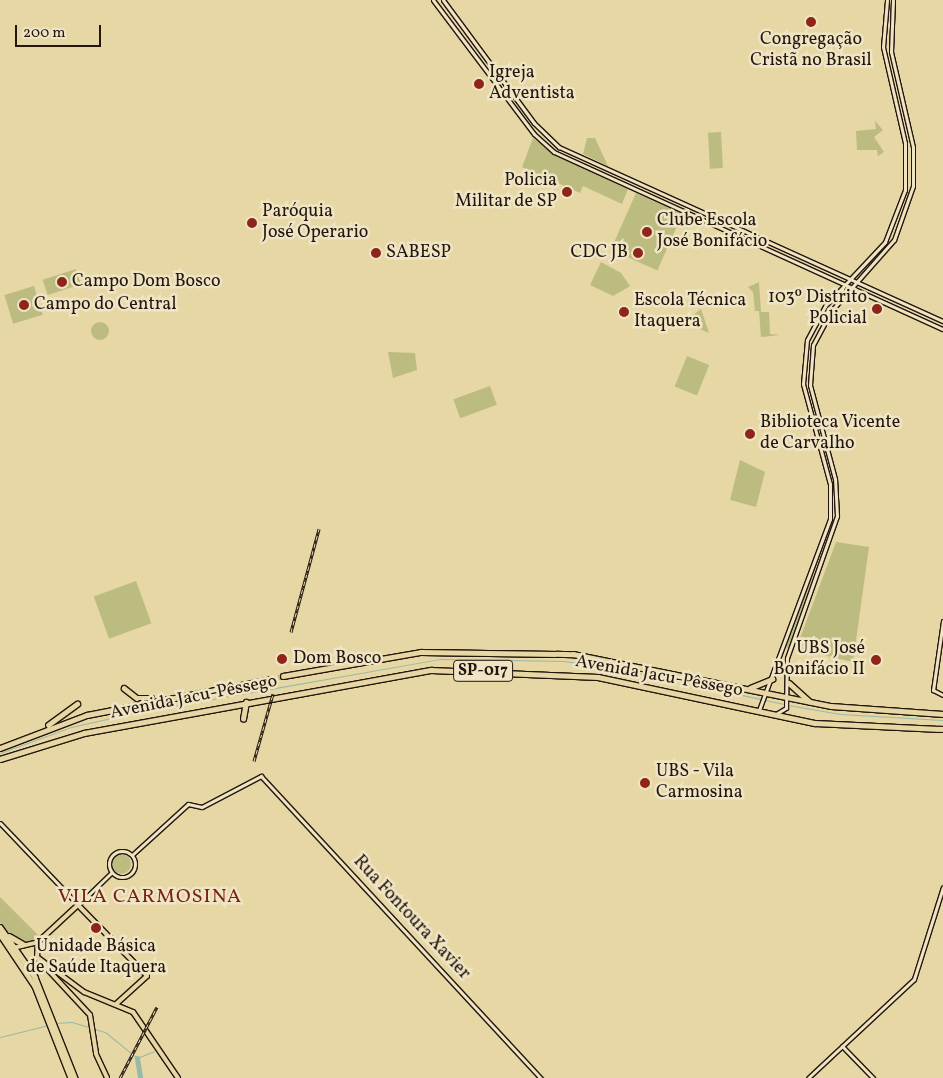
<!DOCTYPE html>
<meta charset="utf-8">
<style>
body{margin:0}
#map{position:relative;width:943px;height:1078px;overflow:hidden;background:#e6d7a4;font-family:Vollkorn,serif}
div>[style]{position:absolute}
[style*='--x']{left:calc(var(--x)*1px);top:calc(var(--y)*1px);width:calc(var(--w)*1px);rotate:calc(var(--a)*1deg)}
.green>*{inset:0;background:#bcbc81;transform-origin:0 0}
.round{border-radius:50%}
.stream>*{height:1px;margin:-0.5px;padding:0 0.5px;transform-origin:0.5px;border-radius:0.5px;background:#96baa6}
.river>*{height:5px;margin:-2.5px;padding:0 2.5px;transform-origin:2.5px;border-radius:2.5px;background:#96baa6}
.trunk-tunnel>*{height:4.5px;margin-top:-2.25px;transform-origin:0;background:repeating-linear-gradient(90deg,#bfb086 0 4.5px,transparent 0 6.5px)}
.roads{filter:drop-shadow(1px 0 #24160e) drop-shadow(-1px 0 #24160e) drop-shadow(0 1px #24160e) drop-shadow(0 -1px #24160e)}
.secondary>*{height:3px;margin:-1.5px;padding:0 1.5px;transform-origin:1.5px;border-radius:1.5px;background:#efe5c4}
.secondary>.ring{margin:-1.5px;padding:0;box-sizing:content-box;background:none;border:3px solid #efe5c4;border-radius:50%}
.primary>*{height:4px;margin:-2px;padding:0 2px;transform-origin:2px;border-radius:2px;background:#e6d7a4}
.trunk>*{height:4.5px;margin:-2.25px;padding:0 2.25px;transform-origin:2.25px;border-radius:2.25px;background:#e6d7a4}
.rail>*{height:3px;margin-top:-1.5px;transform-origin:0;background:repeating-linear-gradient(90deg,#efe5c4 0 4px,#24160e 0 8px);box-sizing:border-box;border-block:1px solid #24160e}
.dots>*{width:14px;height:14px;translate:-50% -50%;box-sizing:border-box;border:2px solid #efe5c4;border-radius:50%}
span{translate:-50% -50%;white-space:nowrap;text-align:center;line-height:1.15;-webkit-text-stroke:5px #efe5c4;paint-order:stroke}
.shield-label span{padding:1px 4px;background:#efe5c4;border:1px solid;border-radius:4px;-webkit-text-stroke-width:0}
.shield-label{font-size:16px;color:#24160e;font-weight:700}
.poi-label{font-size:18px;color:#24160e}
.left{translate:0 -50%;text-align:left}
.right{translate:-100% -50%;text-align:right}
.street-label{font-size:18px;color:#24160e}
.quarter-label{font-size:20px;color:#7a1f14;letter-spacing:1px}
.scale{position:absolute;left:15px;top:25px;width:86px;height:22px;box-sizing:border-box;border:2px solid #24160e;border-top:0;padding-left:6px;font-size:15px;line-height:18px;white-space:nowrap;color:#24160e;-webkit-text-stroke:4px #efe5c4;paint-order:stroke}
</style>
<div id="map">
<div class="green">
<i style="clip-path:polygon(875px 121px,883px 130px,874px 137px,884px 152px,878px 156px,877px 150px,857px 150px,856px 131px,876px 129px)"></i>
<i style="left:721px;top:132px;width:36px;height:13px;rotate:87deg"></i>
<i style="clip-path:polygon(533px 138px,555px 155px,628px 189px,622px 204px,583px 186px,580px 193px,522px 167px)"></i>
<i style="clip-path:polygon(587px 138px,595px 138px,608px 166px,583px 154px)"></i>
<i style="left:636px;top:193px;width:51px;height:62px;rotate:24deg"></i>
<i style="clip-path:polygon(601px 262px,621px 273px,630px 286px,613px 296px,590px 285px)"></i>
<i style="left:76px;top:269px;width:16px;height:35px;rotate:72deg"></i>
<i style="clip-path:polygon(759px 282px,761px 312px,769px 312px,770px 334px,780px 335px,761px 337px,759px 311px,755px 311px,753px 292px,748px 287px)"></i>
<i style="left:34px;top:286px;width:30px;height:31px;rotate:73deg"></i>
<i style="clip-path:polygon(701px 309px,709px 333px,684px 322px)"></i>
<i class="round" style="left:91px;top:322px;width:18px;height:18px"></i>
<i style="clip-path:polygon(388px 352px,415px 353px,417px 370px,393px 378px)"></i>
<i style="left:687px;top:356px;width:24px;height:33px;rotate:22deg"></i>
<i style="left:490px;top:386px;width:20px;height:39px;rotate:70deg"></i>
<i style="clip-path:polygon(740px 460px,765px 472px,756px 507px,730px 500px)"></i>
<i style="clip-path:polygon(825px 540px,789px 648px,785px 647px)"></i>
<i style="clip-path:polygon(836px 542px,869px 547px,853px 662px,796px 649px)"></i>
<i style="left:136px;top:581px;width:45px;height:45px;rotate:70deg"></i>
<i class="round" style="left:111px;top:854px;width:20px;height:20px"></i>
<i style="clip-path:polygon(0 897px,41px 938px,37px 942px,24px 943px,9px 935px,0 922px)"></i>
</div>
<div class="stream">
<i style="--x:788;--y:705;--w:53;--a:9.8"></i>
<i style="--x:840;--y:714;--w:103;--a:3.3"></i>
<i style="--x:0;--y:753;--w:76;--a:-20.1"></i>
<i style="--x:71;--y:727;--w:58;--a:-12.8"></i>
<i style="--x:128;--y:714;--w:316;--a:-10"></i>
<i style="--x:439;--y:659;--w:124;--a:0.9"></i>
<i style="--x:563;--y:661;--w:47;--a:7.3"></i>
<i style="--x:610;--y:667;--w:178;--a:12"></i>
<i style="--x:54;--y:1023;--w:18;--a:-3"></i>
<i style="--x:72;--y:1022;--w:34;--a:17"></i>
<i style="--x:105;--y:1032;--w:41;--a:39.1"></i>
<i style="--x:137;--y:1058;--w:18;--a:-22"></i>
<i style="--x:0;--y:1037;--w:49;--a:-14"></i>
</div>
<div class="river">
<i style="--x:137;--y:1058;--w:20;--a:81"></i>
</div>
<div class="trunk-tunnel">
<i style="--x:272;--y:679;--w:11;--a:-15"></i>
</div>
<div class="roads">
<div class="secondary">
<i style="--x:433;--y:0;--w:168;--a:53"></i>
<i style="--x:534;--y:134;--w:27;--a:42"></i>
<i style="--x:554;--y:152;--w:427;--a:24.5"></i>
<i style="--x:443;--y:0;--w:153;--a:53.5"></i>
<i style="--x:534;--y:123;--w:35;--a:44"></i>
<i style="--x:559;--y:147;--w:422;--a:24.4"></i>
<i style="--x:943;--y:621;--w:70;--a:98.2"></i>
<i style="--x:933;--y:690;--w:11;--a:27"></i>
<i style="--x:759;--y:710;--w:204;--a:-69.6"></i>
<i style="--x:830;--y:519;--w:35;--a:-90"></i>
<i style="--x:830;--y:484;--w:104;--a:-105.1"></i>
<i style="--x:803;--y:384;--w:44;--a:-84.8"></i>
<i style="--x:807;--y:340;--w:38;--a:-62"></i>
<i style="--x:825;--y:306;--w:88;--a:-46.8"></i>
<i style="--x:885;--y:242;--w:56;--a:-69"></i>
<i style="--x:905;--y:190;--w:47;--a:-90"></i>
<i style="--x:905;--y:143;--w:98;--a:-102.9"></i>
<i style="--x:883;--y:47;--w:47;--a:-85.1"></i>
<i style="--x:776;--y:714;--w:12;--a:-31"></i>
<i style="--x:786;--y:708;--w:50;--a:-88.9"></i>
<i style="--x:787;--y:658;--w:151;--a:-70.6"></i>
<i style="--x:837;--y:516;--w:37;--a:-93"></i>
<i style="--x:835;--y:479;--w:97;--a:-104.9"></i>
<i style="--x:810;--y:385;--w:40;--a:-85.7"></i>
<i style="--x:813;--y:345;--w:40;--a:-62"></i>
<i style="--x:832;--y:310;--w:94;--a:-48.5"></i>
<i style="--x:894;--y:240;--w:57;--a:-70.6"></i>
<i style="--x:913;--y:186;--w:39;--a:-90"></i>
<i style="--x:913;--y:147;--w:98;--a:-103"></i>
<i style="--x:891;--y:52;--w:52;--a:-87.8"></i>
<i style="--x:0;--y:823;--w:113;--a:46.4"></i>
<i style="--x:78;--y:905;--w:46;--a:-44.1"></i>
<i class="ring" style="left:109px;top:851px;width:23px;height:23px"></i>
<i style="--x:132;--y:855;--w:76;--a:-42.3"></i>
<i style="--x:188;--y:804;--w:14;--a:12"></i>
<i style="--x:202;--y:807;--w:67;--a:-27.7"></i>
<i style="--x:261;--y:776;--w:412;--a:47.2"></i>
<i style="--x:842;--y:1046;--w:45;--a:45.9"></i>
<i style="--x:808;--y:1078;--w:145;--a:-43"></i>
<i style="--x:914;--y:979;--w:96;--a:-72.5"></i>
</div>
<div class="primary">
<i style="--x:13;--y:948;--w:26;--a:-13"></i>
<i style="--x:38;--y:942;--w:54;--a:-42.8"></i>
<i style="--x:78;--y:905;--w:99;--a:45.8"></i>
<i style="--x:147;--y:976;--w:42;--a:137.9"></i>
<i style="--x:37;--y:957;--w:59;--a:36.7"></i>
<i style="--x:84;--y:992;--w:53;--a:22.2"></i>
<i style="--x:133;--y:1012;--w:80;--a:55.7"></i>
<i style="--x:37;--y:957;--w:15;--a:-86"></i>
<i style="--x:38;--y:959;--w:76;--a:47.1"></i>
<i style="--x:90;--y:1015;--w:39;--a:81"></i>
<i style="--x:96;--y:1054;--w:26;--a:65"></i>
</div>
<div class="trunk">
<i style="--x:283;--y:676;--w:140;--a:-9.9"></i>
<i style="--x:421;--y:652;--w:152;--a:0.8"></i>
<i style="--x:573;--y:654;--w:263;--a:11.4"></i>
<i style="--x:831;--y:706;--w:112;--a:4.1"></i>
<i style="--x:789;--y:683;--w:27;--a:42"></i>
<i style="--x:124;--y:688;--w:16;--a:38"></i>
<i style="--x:137;--y:698;--w:15;--a:0"></i>
<i style="--x:750;--y:688;--w:24;--a:-22"></i>
<i style="--x:243;--y:719;--w:17;--a:-80"></i>
<i style="--x:48;--y:725;--w:36;--a:-36"></i>
<i style="--x:0;--y:748;--w:93;--a:-20.8"></i>
<i style="--x:87;--y:715;--w:188;--a:-11"></i>
<i style="--x:0;--y:759;--w:88;--a:-17.2"></i>
<i style="--x:84;--y:733;--w:353;--a:-10.3"></i>
<i style="--x:431;--y:670;--w:167;--a:2.4"></i>
<i style="--x:598;--y:677;--w:222;--a:12"></i>
<i style="--x:815;--y:723;--w:128;--a:2.7"></i>
<i style="--x:0;--y:927;--w:61;--a:55"></i>
<i style="--x:35;--y:977;--w:109;--a:68.4"></i>
<i style="--x:0;--y:934;--w:63;--a:56.1"></i>
<i style="--x:35;--y:986;--w:99;--a:68.6"></i>
<i style="--x:9;--y:936;--w:16;--a:30"></i>
</div>
</div>
<div class="rail">
<i style="--x:291;--y:632;--w:107;--a:-74.8"></i>
<i style="--x:254;--y:761;--w:70;--a:-74.2"></i>
<i style="--x:120;--y:1078;--w:80;--a:-62.5"></i>
</div>
<div class="dots">
<i style="left:811px;top:22px;background:#8f2418"></i>
<i style="left:479px;top:84px;background:#8f2418"></i>
<i style="left:567px;top:192px;background:#8f2418"></i>
<i style="left:252px;top:223px;background:#8f2418"></i>
<i style="left:647px;top:232px;background:#8f2418"></i>
<i style="left:376px;top:253px;background:#8f2418"></i>
<i style="left:638px;top:253px;background:#8f2418"></i>
<i style="left:62px;top:282px;background:#8f2418"></i>
<i style="left:24px;top:305px;background:#8f2418"></i>
<i style="left:877px;top:309px;background:#8f2418"></i>
<i style="left:624px;top:312px;background:#8f2418"></i>
<i style="left:750px;top:434px;background:#8f2418"></i>
<i style="left:282px;top:659px;background:#8f2418"></i>
<i style="left:876px;top:660px;background:#8f2418"></i>
<i style="left:645px;top:783px;background:#8f2418"></i>
<i style="left:96px;top:928px;background:#8f2418"></i>
</div>
<div class="shield-label">
<span style="left:483px;top:671px">SP-017</span>
</div>
<div class="poi-label">
<span style="left:811px;top:51px">Congregação<br>Cristã no Brasil</span>
<span class="left" style="left:489px;top:84px">Igreja<br>Adventista</span>
<span class="right" style="left:557px;top:192px">Policia<br>Militar de SP</span>
<span class="left" style="left:262px;top:223px">Paróquia<br>José Operario</span>
<span class="left" style="left:657px;top:232px">Clube Escola<br>José Bonifácio</span>
<span class="left" style="left:386px;top:253px">SABESP</span>
<span class="right" style="left:628px;top:253px">CDC JB</span>
<span class="left" style="left:72px;top:282px">Campo Dom Bosco</span>
<span class="right" style="left:867px;top:309px">103º Distrito<br>Policial</span>
<span class="left" style="left:634px;top:312px">Escola Técnica<br>Itaquera</span>
<span class="left" style="left:34px;top:305px">Campo do Central</span>
<span class="left" style="left:760px;top:434px">Biblioteca Vicente<br>de Carvalho</span>
<span class="right" style="left:865px;top:660px">UBS José<br>Bonifácio II</span>
<span class="left" style="left:293px;top:659px">Dom Bosco</span>
<span class="left" style="left:656px;top:783px">UBS - Vila<br>Carmosina</span>
<span style="left:96px;top:958px">Unidade Básica<br>de Saúde Itaquera</span>
</div>
<div class="street-label">
<span style="left:659px;top:677px;rotate:10deg">Avenida Jacu-Pêssego</span>
<span style="left:194px;top:698px;rotate:-11deg">Avenida Jacu-Pêssego</span>
<span style="left:411px;top:918px;rotate:47deg">Rua Fontoura Xavier</span>
</div>
<div class="quarter-label">
<span style="left:150px;top:897px">VILA CARMOSINA</span>
</div>
<div class="scale">200 m</div>
</div>
